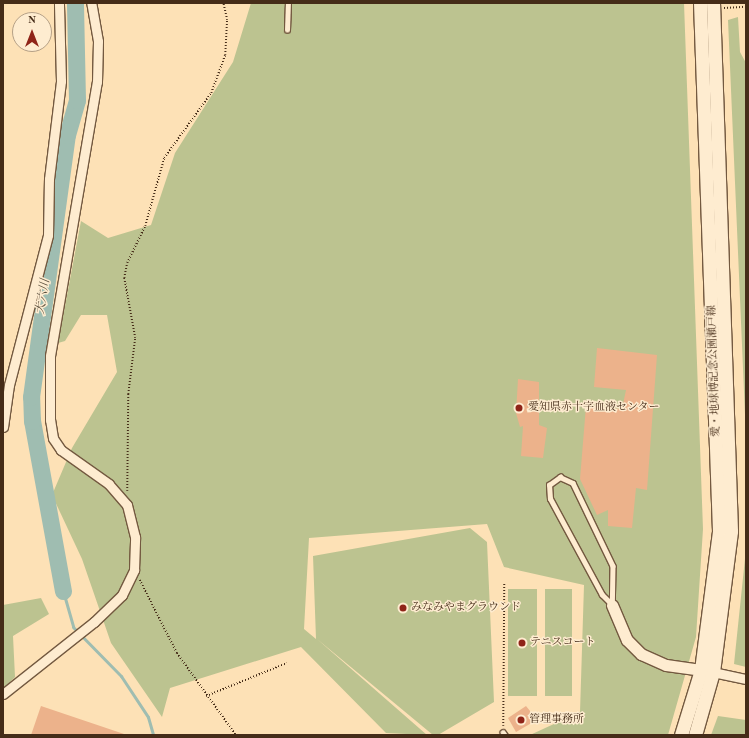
<!DOCTYPE html>
<meta charset="utf-8">
<style>
body{margin:0}
#map{position:relative;width:749px;height:738px;overflow:hidden;background:#fde1b6;font-family:"Old Standard TT","Noto Serif JP",serif}
div>[style]{position:absolute}
[style*='--x']{left:calc(var(--x)*1px);top:calc(var(--y)*1px);width:calc(var(--w)*1px);rotate:calc(var(--a)*1deg)}
.green>*{inset:0;background:#bcc390;transform-origin:0 0}
.stream>*{height:3px;margin:-1.5px;padding:0 1.5px;transform-origin:1.5px;border-radius:1.5px;background:#9fbdb1}
.river>*{height:17px;margin:-8.5px;padding:0 8.5px;transform-origin:8.5px;border-radius:8.5px;background:#9fbdb1}
.building>*{inset:0;background:#ecb28b}
.path>*{height:1.5px;margin-top:-0.75px;transform-origin:0;background:repeating-linear-gradient(90deg,#452c18 0 1px,transparent 0 3px)}
.roads{filter:drop-shadow(1px 0 #735940) drop-shadow(-1px 0 #735940) drop-shadow(0 1px #735940) drop-shadow(0 -1px #735940)}
.service>*{height:4.5px;margin:-2.25px;padding:0 2.25px;transform-origin:2.25px;border-radius:2.25px;background:#feecd0}
.minor>*{height:9px;margin:-4.5px;padding:0 4.5px;transform-origin:4.5px;border-radius:4.5px;background:#feecd0}
.tertiary>*{height:11px;margin:-5.5px;padding:0 5.5px;transform-origin:5.5px;border-radius:5.5px;background:#feecd0}
.secondary>*{height:13px;margin:-6.5px;padding:0 6.5px;transform-origin:6.5px;border-radius:6.5px;background:#feecd0}
.dots>*{width:11px;height:11px;translate:-50% -50%;box-sizing:border-box;border:2px solid #feecd0;border-radius:50%}
span{translate:-50% -50%;white-space:nowrap;text-align:center;line-height:1.15;-webkit-text-stroke:3px #feecd0;paint-order:stroke}
.street-label{font-size:11px;color:#452c18}
.poi-label{font-size:11px;color:#452c18}
.left{translate:0 -50%;text-align:left}
.water-label{font-size:12px;color:#5c503e;font-style:italic}
.frame{position:absolute;inset:0;border:4px solid #452c18;pointer-events:none}
.north{position:absolute;left:12px;top:12px;width:40px;height:40px;box-sizing:border-box;background:#feecd0;border:1px solid #b49f86;border-radius:50%;rotate:0deg;font-size:11px;font-weight:700;line-height:16px;text-align:center;color:#452c18}
.north::after{content:'';display:block;margin:auto;width:14px;height:18px;background:#8f2418;clip-path:polygon(50% 0,100% 100%,50% 72%,0 100%)}
</style>
<div id="map">
<div class="green">
<i style="clip-path:polygon(251px 3px,684px 3px,703px 529px,696px 637px,668px 735px,530px 735px,580px 712px,584px 585px,504px 567px,487px 524px,309px 538px,304px 629px,316px 639px,313px 556px,470px 528px,487px 542px,494px 702px,438px 735px,433px 735px,317px 639px,427px 735px,386px 733px,301px 647px,170px 688px,162px 717px,111px 643px,82px 559px,52px 495px,72px 448px,117px 372px,107px 315px,81px 315px,65px 341px,58px 343px,81px 221px,108px 238px,151px 225px,175px 153px,233px 62px)"></i>
<i style="clip-path:polygon(738px 17px,740px 52px,746px 63px,746px 438px,728px 20px)"></i>
<i style="clip-path:polygon(746px 549px,746px 667px,734px 664px)"></i>
<i style="left:508px;top:589px;width:29px;height:107px"></i>
<i style="left:545px;top:589px;width:27px;height:107px"></i>
<i style="clip-path:polygon(41px 598px,49px 614px,13px 636px,15px 677px,3px 689px,3px 605px)"></i>
<i style="clip-path:polygon(718px 716px,746px 720px,746px 735px,711px 735px)"></i>
</div>
<div class="stream">
<i style="--x:63;--y:591;--w:37;--a:74"></i>
<i style="--x:73;--y:627;--w:69;--a:45.6"></i>
<i style="--x:121;--y:676;--w:49;--a:56.6"></i>
<i style="--x:148;--y:717;--w:19;--a:74"></i>
</div>
<div class="river">
<i style="--x:63;--y:591;--w:173;--a:-100.3"></i>
<i style="--x:32;--y:421;--w:24;--a:-92"></i>
<i style="--x:31;--y:397;--w:264;--a:-82.2"></i>
<i style="--x:67;--y:135;--w:36;--a:-74"></i>
<i style="--x:77;--y:100;--w:97;--a:-91.2"></i>
</div>
<div class="building">
<i style="clip-path:polygon(597px 348px,657px 355px,647px 490px,636px 488px,632px 528px,608px 526px,608px 510px,597px 515px,580px 479px,586px 406px,622px 409px,626px 390px,594px 387px)"></i>
<i style="clip-path:polygon(518px 379px,539px 382px,539px 425px,547px 428px,543px 458px,521px 456px,523px 426px,520px 427px,516px 413px)"></i>
<i style="clip-path:polygon(41px 706px,124px 734px,123px 735px,31px 735px)"></i>
<i style="clip-path:polygon(526px 706px,535px 717px,535px 721px,516px 732px,508px 718px)"></i>
</div>
<div class="path">
<i style="--x:724;--y:8;--w:22;--a:-3"></i>
<i style="--x:127;--y:491;--w:97;--a:-89.4"></i>
<i style="--x:128;--y:394;--w:56;--a:-82.9"></i>
<i style="--x:135;--y:338;--w:61;--a:-100.4"></i>
<i style="--x:124;--y:278;--w:15;--a:-79"></i>
<i style="--x:127;--y:263;--w:41;--a:-64.1"></i>
<i style="--x:145;--y:226;--w:71;--a:-74.4"></i>
<i style="--x:164;--y:158;--w:80;--a:-54.1"></i>
<i style="--x:211;--y:93;--w:40;--a:-69.8"></i>
<i style="--x:225;--y:55;--w:35;--a:-87"></i>
<i style="--x:227;--y:20;--w:17;--a:-103"></i>
<i style="--x:140;--y:580;--w:82;--a:63.1"></i>
<i style="--x:177;--y:653;--w:101;--a:54.3"></i>
<i style="--x:206;--y:696;--w:87;--a:-22.2"></i>
<i style="--x:503;--y:726;--w:142;--a:-89.6"></i>
</div>
<div class="roads">
<div class="service">
<i style="--x:287;--y:30;--w:27;--a:-88"></i>
<i style="--x:560;--y:477;--w:14;--a:25"></i>
<i style="--x:573;--y:483;--w:92;--a:64.3"></i>
<i style="--x:613;--y:566;--w:39;--a:91"></i>
<i style="--x:612;--y:605;--w:14;--a:-135"></i>
<i style="--x:602;--y:595;--w:109;--a:-118.4"></i>
<i style="--x:550;--y:499;--w:14;--a:-94"></i>
<i style="--x:549;--y:485;--w:14;--a:-36"></i>
<i style="--x:503;--y:732;--w:4;--a:56"></i>
</div>
<div class="minor">
<i style="--x:3;--y:427;--w:42;--a:-81.9"></i>
<i style="--x:9;--y:385;--w:155;--a:-75.4"></i>
<i style="--x:48;--y:235;--w:56;--a:-89"></i>
<i style="--x:49;--y:179;--w:99;--a:-83"></i>
<i style="--x:61;--y:81;--w:78;--a:-91.5"></i>
<i style="--x:708;--y:671;--w:39;--a:12"></i>
<i style="--x:3;--y:694;--w:116;--a:-38.4"></i>
<i style="--x:94;--y:622;--w:39;--a:-44"></i>
<i style="--x:122;--y:595;--w:28;--a:-64"></i>
<i style="--x:134;--y:570;--w:33;--a:-88"></i>
<i style="--x:135;--y:537;--w:33;--a:-104"></i>
<i style="--x:127;--y:505;--w:28;--a:-131"></i>
<i style="--x:109;--y:484;--w:59;--a:-144.7"></i>
<i style="--x:61;--y:450;--w:14;--a:-124"></i>
<i style="--x:53;--y:438;--w:18;--a:-99"></i>
<i style="--x:50;--y:420;--w:64;--a:-90"></i>
<i style="--x:50;--y:356;--w:278;--a:-80.3"></i>
<i style="--x:97;--y:82;--w:41;--a:-88.6"></i>
<i style="--x:98;--y:41;--w:39;--a:-100"></i>
</div>
<div class="tertiary">
<i style="--x:612;--y:605;--w:38;--a:67"></i>
<i style="--x:627;--y:640;--w:20;--a:45"></i>
<i style="--x:641;--y:654;--w:27;--a:24"></i>
<i style="--x:666;--y:665;--w:35;--a:8"></i>
</div>
<div class="secondary">
<i style="--x:681;--y:735;--w:68;--a:-72.9"></i>
<i style="--x:701;--y:670;--w:140;--a:-82.6"></i>
<i style="--x:719;--y:531;--w:528;--a:-92.06"></i>
<i style="--x:695;--y:735;--w:66;--a:-74.1"></i>
<i style="--x:713;--y:672;--w:142;--a:-82.7"></i>
<i style="--x:731;--y:531;--w:528;--a:-91.95"></i>
</div>
</div>
<div class="dots">
<i style="left:519px;top:408px;background:#8f2418"></i>
<i style="left:403px;top:608px;background:#8f2418"></i>
<i style="left:522px;top:643px;background:#8f2418"></i>
<i style="left:521px;top:720px;background:#8f2418"></i>
</div>
<div class="street-label">
<span style="left:715px;top:371px;rotate:-92deg">愛・地球博記念公園瀬戸線</span>
</div>
<div class="poi-label">
<span class="left" style="left:528px;top:408px">愛知県赤十字血液センター</span>
<span class="left" style="left:411px;top:608px">みなみやまグラウンド</span>
<span class="left" style="left:530px;top:643px">テニスコート</span>
<span class="left" style="left:529px;top:720px">管理事務所</span>
</div>
<div class="water-label">
<span style="left:44px;top:297px;rotate:-81deg">大六川</span>
</div>
<div class="frame"></div>
<div class="north">N</div>
</div>
